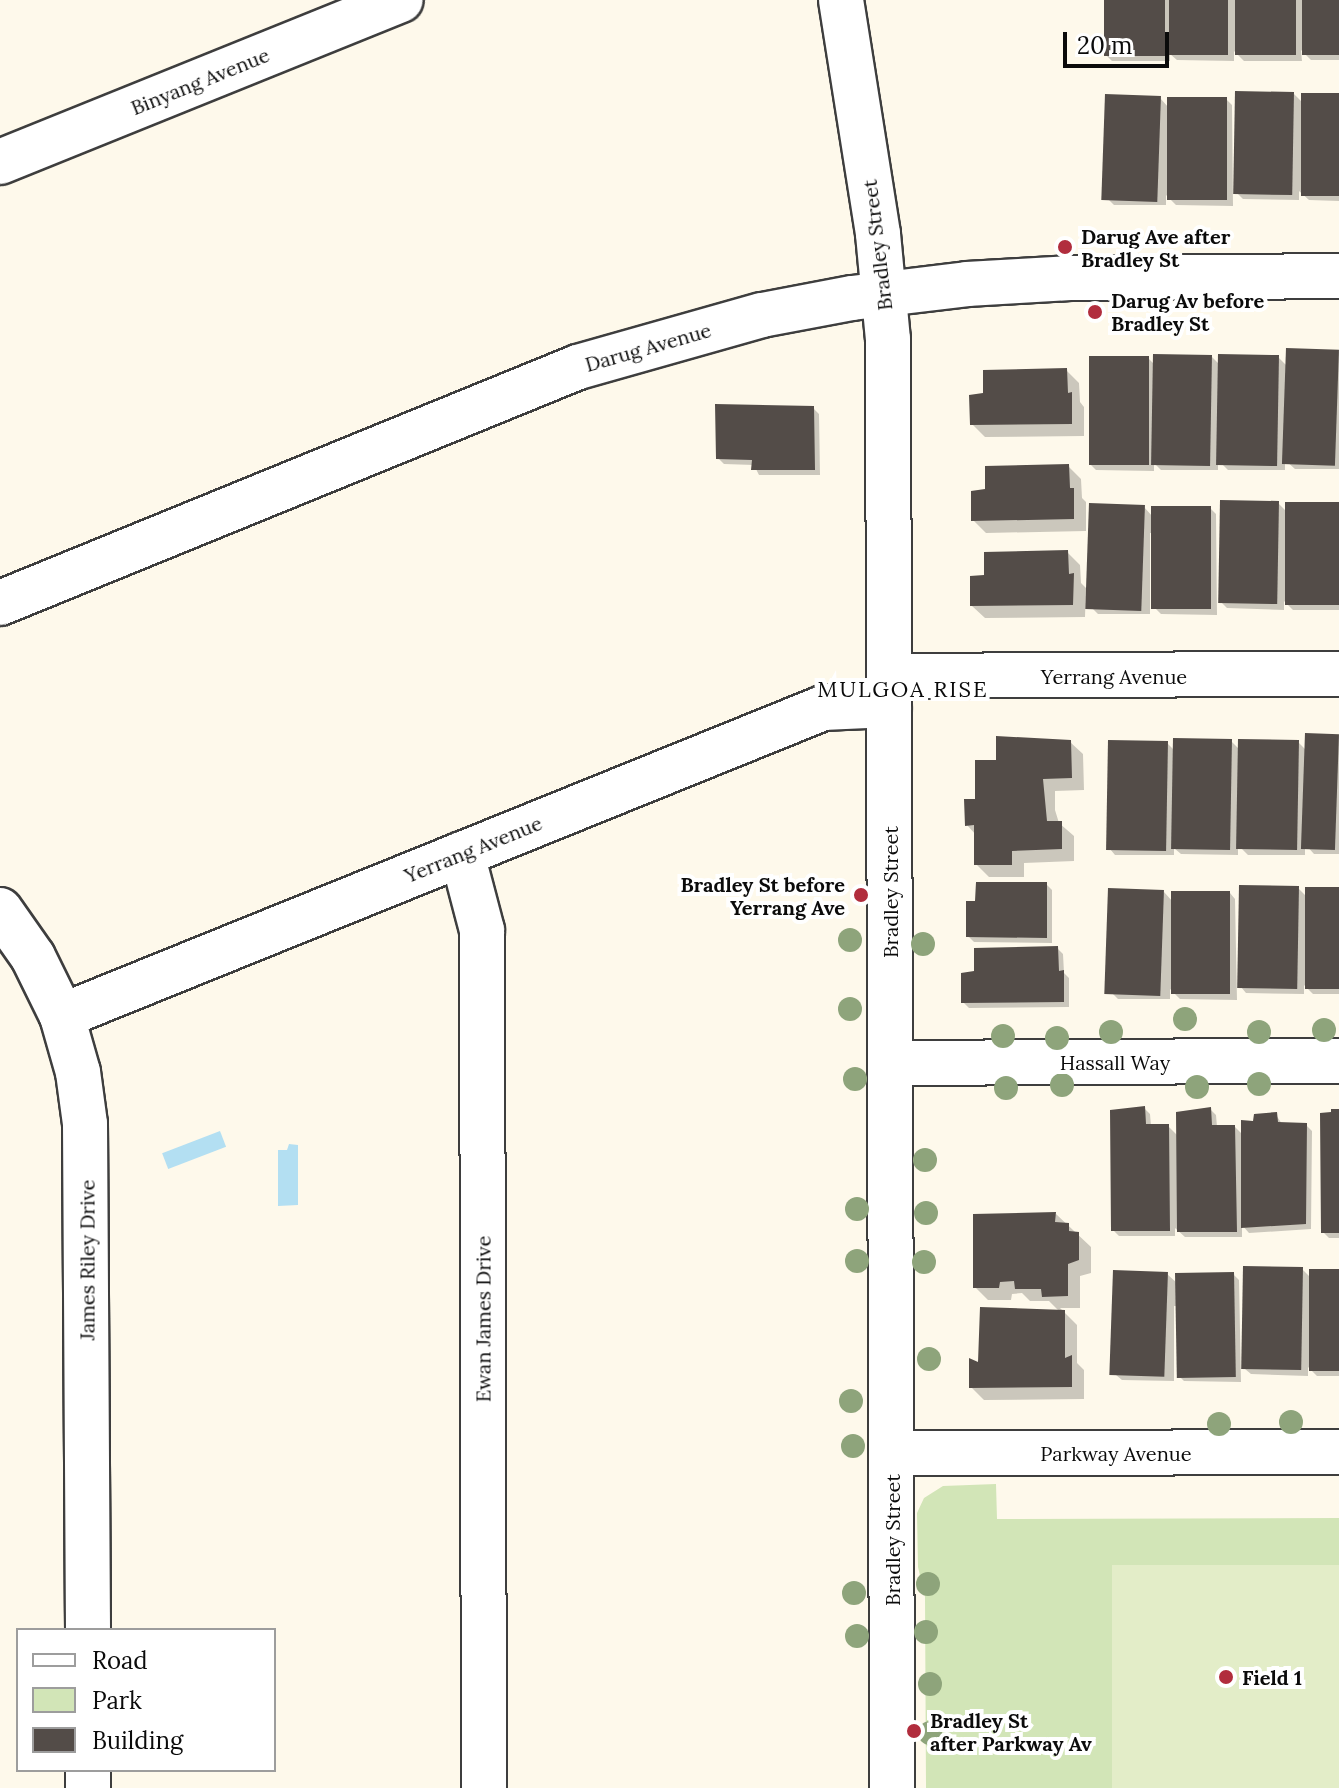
<!DOCTYPE html>
<style>
body{margin:0}
#map{position:relative;width:1339px;height:1788px;overflow:hidden;background:#fef9eb;font-family:Lora,serif}
div>[style]{position:absolute}
[style*='--x']{left:calc(var(--x)*1px);top:calc(var(--y)*1px);width:calc(var(--w)*1px);rotate:calc(var(--a)*1deg)}
.green>*{inset:0;background:#d2e5b7}
.pitch>*{inset:0;background:#e3edc8;transform-origin:0 0}
.water>*{inset:0;background:#b3dff2;transform-origin:0 0}
.shadow>*{inset:0;background:#0003}
.building>*{inset:0;background:#534c48;transform-origin:0 0}
.roads{filter:drop-shadow(2px 0 #3e3e3e) drop-shadow(-2px 0 #3e3e3e) drop-shadow(0 2px #3e3e3e) drop-shadow(0 -2px #3e3e3e)}
.minor>*{height:44px;margin:-22px;padding:0 22px;transform-origin:22px;border-radius:22px;background:#fff}
.trees>*{width:24px;height:24px;margin:-12px;border-radius:50%;background:#8ea47b}
.dots>*{width:22px;height:22px;translate:-50% -50%;box-sizing:border-box;border:4px solid #fff;border-radius:50%}
span{translate:-50% -50%;white-space:nowrap;text-align:center;line-height:1.15;-webkit-text-stroke:8px #fff;paint-order:stroke}
.street-label{font-size:20px;color:#0b0b0b}
.poi-label{font-size:20px;color:#0b0b0b;font-weight:700}
.left{translate:0 -50%;text-align:left}
.right{translate:-100% -50%;text-align:right}
.neighbourhood-label{font-size:22px;color:#0b0b0b;letter-spacing:2px}
.legend{position:absolute;left:16px;top:1628px;width:260px;height:144px;box-sizing:border-box;background:#fff;border:2px solid #9d9d9d;margin:0;padding:10px 14px;list-style:none;font-size:24px;color:#0b0b0b}
.legend li{display:flex;align-items:center;gap:16px;height:40px}
.legend b{width:40px;border:2px solid #9d9d9d}
.scale{position:absolute;left:1063px;top:32px;width:106px;height:36px;box-sizing:border-box;border:4px solid #0b0b0b;border-top:0;padding-left:10px;font-size:24px;line-height:28px;white-space:nowrap;color:#0b0b0b;-webkit-text-stroke:6px #fff;paint-order:stroke}
</style>
<div id="map">
<div class="green">
<i style="clip-path:polygon(996px 1484px,997px 1519px,1339px 1518px,1339px 1788px,926px 1788px,925px 1597px,918px 1567px,917px 1513px,924px 1498px,943px 1486px)"></i>
</div>
<div class="pitch">
<i style="left:1339px;top:1565px;width:223px;height:227px;rotate:90deg"></i>
</div>
<div class="water">
<i style="left:220px;top:1131px;width:17px;height:62px;rotate:69deg"></i>
<i style="clip-path:polygon(289px 1144px,298px 1145px,298px 1205px,278px 1206px,278px 1150px,287px 1150px)"></i>
</div>
<div class="shadow">
<i style="clip-path:polygon(1106px 0,1339px 0,1339px 60px,1311px 60px,1301px 50px,1302px 61px,1244px 61px,1234px 51px,1234px 61px,1177px 60px,1170px 54px,1170px 61px,1112px 61px,1106px 55px)"></i>
<i style="clip-path:polygon(1294px 94px,1303px 103px,1339px 95px,1339px 201px,1309px 200px,1299px 191px,1299px 200px,1243px 199px,1237px 193px)"></i>
<i style="clip-path:polygon(1160px 98px,1169px 108px,1226px 99px,1232px 105px,1233px 206px,1176px 205px,1166px 195px,1166px 205px,1114px 205px,1108px 199px)"></i>
<i style="clip-path:polygon(1339px 352px,1339px 469px,1295px 469px,1285px 460px,1285px 470px,1228px 470px,1218px 460px,1218px 470px,1161px 470px,1154px 463px,1154px 471px,1096px 470px,1090px 464px,1148px 358px,1155px 365px,1211px 356px,1220px 365px,1278px 357px,1288px 367px)"></i>
<i style="clip-path:polygon(1066px 370px,1079px 383px,1080px 402px,1084px 407px,1084px 436px,985px 437px,972px 424px)"></i>
<i style="clip-path:polygon(813px 408px,819px 414px,820px 475px,759px 475px,754px 465px,724px 464px,718px 458px)"></i>
<i style="clip-path:polygon(1068px 466px,1081px 479px,1082px 498px,1086px 502px,1086px 531px,986px 533px,973px 520px)"></i>
<i style="clip-path:polygon(1278px 503px,1287px 512px,1339px 504px,1339px 610px,1293px 610px,1284px 601px,1284px 610px,1227px 608px,1221px 602px)"></i>
<i style="clip-path:polygon(1144px 507px,1153px 517px,1210px 508px,1216px 514px,1217px 615px,1161px 614px,1155px 608px,1154px 533px,1150px 533px,1150px 614px,1098px 614px,1092px 608px)"></i>
<i style="clip-path:polygon(1067px 552px,1080px 565px,1081px 583px,1086px 588px,1085px 617px,985px 618px,972px 606px,986px 577px)"></i>
<i style="clip-path:polygon(1339px 736px,1339px 854px,1314px 854px,1305px 844px,1305px 855px,1248px 855px,1238px 845px,1238px 855px,1181px 854px,1174px 848px,1174px 855px,1115px 855px,1110px 849px,1167px 743px,1175px 751px,1231px 741px,1240px 750px,1298px 742px,1307px 751px)"></i>
<i style="clip-path:polygon(1070px 742px,1083px 754px,1084px 790px,1055px 791px,1055px 810px,1059px 823px,1074px 836px,1074px 861px,1024px 863px,1024px 877px,989px 877px,976px 864px,976px 835px,967px 825px,998px 762px)"></i>
<i style="clip-path:polygon(1046px 884px,1052px 890px,1052px 943px,974px 942px,968px 936px,977px 902px)"></i>
<i style="clip-path:polygon(1298px 888px,1307px 897px,1339px 889px,1339px 994px,1313px 994px,1304px 985px,1304px 994px,1246px 993px,1241px 987px)"></i>
<i style="clip-path:polygon(1164px 892px,1173px 902px,1230px 893px,1235px 899px,1237px 1000px,1180px 999px,1170px 989px,1170px 999px,1118px 999px,1112px 993px)"></i>
<i style="clip-path:polygon(1057px 948px,1063px 954px,1064px 973px,1069px 978px,1069px 1007px,969px 1008px,963px 1002px)"></i>
<i style="clip-path:polygon(1144px 1108px,1150px 1114px,1151px 1126px,1168px 1126px,1178px 1136px,1210px 1109px,1216px 1115px,1217px 1127px,1235px 1127px,1243px 1135px,1255px 1123px,1276px 1115px,1282px 1124px,1306px 1125px,1312px 1131px,1311px 1229px,1249px 1233px,1242px 1225px,1242px 1237px,1185px 1237px,1175px 1228px,1175px 1236px,1119px 1236px,1113px 1230px)"></i>
<i style="clip-path:polygon(1339px 1112px,1339px 1238px,1329px 1238px,1323px 1232px)"></i>
<i style="clip-path:polygon(1056px 1214px,1091px 1247px,1091px 1273px,1080px 1276px,1080px 1308px,1060px 1308px,1077px 1325px,1077px 1363px,1084px 1370px,1084px 1399px,984px 1400px,971px 1387px,980px 1365px,1060px 1312px,1049px 1301px,1030px 1301px,1022px 1293px,1012px 1294px,1011px 1300px,988px 1300px,975px 1287px)"></i>
<i style="clip-path:polygon(1302px 1269px,1311px 1278px,1339px 1271px,1339px 1376px,1317px 1376px,1308px 1367px,1308px 1376px,1251px 1374px,1245px 1369px)"></i>
<i style="clip-path:polygon(1167px 1274px,1177px 1283px,1233px 1274px,1239px 1280px,1241px 1382px,1184px 1381px,1178px 1375px,1177px 1306px,1174px 1306px,1174px 1381px,1122px 1380px,1116px 1375px)"></i>
</div>
<div class="building">
<i style="left:1104px;top:0;width:61px;height:56px"></i>
<i style="left:1169px;top:0;width:59px;height:55px"></i>
<i style="left:1235px;top:0;width:61px;height:55px"></i>
<i style="left:1302px;top:0;width:37px;height:55px"></i>
<i style="left:1235px;top:91px;width:59px;height:103px;rotate:1deg"></i>
<i style="left:1339px;top:93px;width:103px;height:38px;rotate:90deg"></i>
<i style="left:1105px;top:94px;width:56px;height:106px;rotate:2deg"></i>
<i style="left:1167px;top:97px;width:60px;height:103px"></i>
<i style="left:1286px;top:348px;width:53px;height:116px;rotate:2deg"></i>
<i style="left:1153px;top:354px;width:59px;height:111px;rotate:1deg"></i>
<i style="left:1218px;top:354px;width:61px;height:111px;rotate:1deg"></i>
<i style="left:1089px;top:356px;width:60px;height:109px"></i>
<i style="clip-path:polygon(1067px 368px,1068px 393px,1072px 392px,1072px 424px,970px 425px,969px 395px,983px 393px,983px 370px)"></i>
<i style="clip-path:polygon(715px 404px,814px 406px,815px 470px,751px 470px,752px 460px,716px 459px)"></i>
<i style="clip-path:polygon(1069px 464px,1070px 488px,1074px 488px,1074px 519px,971px 521px,971px 491px,985px 489px,985px 466px)"></i>
<i style="left:1220px;top:500px;width:59px;height:103px;rotate:1deg"></i>
<i style="left:1339px;top:502px;width:103px;height:54px;rotate:90deg"></i>
<i style="left:1089px;top:503px;width:56px;height:106px;rotate:2deg"></i>
<i style="left:1151px;top:506px;width:60px;height:103px"></i>
<i style="clip-path:polygon(1068px 550px,1069px 574px,1074px 573px,1073px 605px,970px 606px,970px 576px,984px 575px,984px 552px)"></i>
<i style="left:1305px;top:733px;width:34px;height:116px;rotate:2deg"></i>
<i style="clip-path:polygon(996px 736px,1071px 740px,1072px 778px,1043px 779px,1047px 821px,1062px 821px,1062px 849px,1012px 851px,1012px 865px,974px 865px,974px 825px,965px 826px,964px 799px,975px 799px,975px 760px,996px 760px)"></i>
<i style="left:1173px;top:738px;width:59px;height:111px;rotate:1deg"></i>
<i style="left:1238px;top:739px;width:61px;height:110px;rotate:1deg"></i>
<i style="left:1108px;top:740px;width:60px;height:110px;rotate:1deg"></i>
<i style="clip-path:polygon(976px 882px,1047px 882px,1047px 938px,966px 937px,966px 901px,975px 901px)"></i>
<i style="left:1239px;top:885px;width:60px;height:103px;rotate:1deg"></i>
<i style="left:1339px;top:887px;width:102px;height:34px;rotate:90deg"></i>
<i style="left:1108px;top:888px;width:56px;height:106px;rotate:2deg"></i>
<i style="left:1171px;top:891px;width:59px;height:103px"></i>
<i style="clip-path:polygon(1058px 946px,1059px 971px,1064px 970px,1064px 1002px,961px 1003px,961px 973px,974px 971px,974px 948px)"></i>
<i style="clip-path:polygon(1145px 1106px,1146px 1124px,1169px 1124px,1170px 1231px,1111px 1231px,1110px 1110px)"></i>
<i style="clip-path:polygon(1211px 1107px,1212px 1125px,1235px 1125px,1237px 1232px,1177px 1232px,1176px 1112px)"></i>
<i style="clip-path:polygon(1331px 1109px,1339px 1109px,1339px 1233px,1321px 1233px,1320px 1113px,1331px 1112px)"></i>
<i style="clip-path:polygon(1277px 1112px,1278px 1122px,1307px 1123px,1306px 1224px,1241px 1228px,1241px 1120px,1253px 1121px,1254px 1114px)"></i>
<i style="clip-path:polygon(1056px 1212px,1055px 1222px,1069px 1223px,1069px 1231px,1079px 1232px,1079px 1260px,1068px 1264px,1068px 1296px,1042px 1297px,1041px 1289px,1015px 1289px,1014px 1281px,1000px 1282px,999px 1288px,973px 1288px,973px 1214px)"></i>
<i style="left:1243px;top:1266px;width:60px;height:103px;rotate:1deg"></i>
<i style="left:1339px;top:1269px;width:102px;height:30px;rotate:90deg"></i>
<i style="left:1113px;top:1270px;width:55px;height:105px;rotate:2deg"></i>
<i style="left:1234px;top:1272px;width:105px;height:59px;rotate:89deg"></i>
<i style="clip-path:polygon(980px 1307px,1065px 1310px,1065px 1358px,1072px 1355px,1072px 1387px,969px 1388px,969px 1358px,978px 1362px)"></i>
</div>
<div class="roads">
<div class="minor">
<i style="--x:841;--y:0;--w:237;--a:81"></i>
<i style="--x:878;--y:234;--w:105;--a:84.6"></i>
<i style="--x:888;--y:339;--w:1449;--a:89.84"></i>
<i style="--x:0;--y:162;--w:432;--a:-22"></i>
<i style="--x:0;--y:603;--w:624;--a:-22.21"></i>
<i style="--x:578;--y:367;--w:191;--a:-15.8"></i>
<i style="--x:762;--y:315;--w:92;--a:-10.7"></i>
<i style="--x:852;--y:298;--w:116;--a:-6.9"></i>
<i style="--x:967;--y:284;--w:103;--a:-3.3"></i>
<i style="--x:1070;--y:278;--w:269;--a:-0.4"></i>
<i style="--x:890;--y:676;--w:449;--a:-0.3"></i>
<i style="--x:462;--y:854;--w:79;--a:75.3"></i>
<i style="--x:482;--y:930;--w:858;--a:89.87"></i>
<i style="--x:0;--y:910;--w:57;--a:54.9"></i>
<i style="--x:33;--y:957;--w:66;--a:63.8"></i>
<i style="--x:62;--y:1016;--w:58;--a:74.1"></i>
<i style="--x:78;--y:1072;--w:52;--a:82.3"></i>
<i style="--x:85;--y:1124;--w:506;--a:89.66"></i>
<i style="--x:62;--y:1016;--w:821;--a:-22.03"></i>
<i style="--x:823;--y:708;--w:66;--a:-2.6"></i>
<i style="--x:891;--y:1063;--w:448;--a:-0.3"></i>
<i style="--x:892;--y:1453;--w:447;--a:-0.1"></i>
<i style="--x:88;--y:1770;--w:18;--a:90"></i>
</div>
</div>
<div class="trees">
<i style="left:850px;top:940px"></i>
<i style="left:923px;top:944px"></i>
<i style="left:850px;top:1009px"></i>
<i style="left:1185px;top:1019px"></i>
<i style="left:1324px;top:1030px"></i>
<i style="left:1111px;top:1032px"></i>
<i style="left:1259px;top:1032px"></i>
<i style="left:1003px;top:1036px"></i>
<i style="left:1057px;top:1038px"></i>
<i style="left:855px;top:1079px"></i>
<i style="left:1259px;top:1084px"></i>
<i style="left:1062px;top:1085px"></i>
<i style="left:1197px;top:1087px"></i>
<i style="left:1006px;top:1088px"></i>
<i style="left:925px;top:1160px"></i>
<i style="left:857px;top:1209px"></i>
<i style="left:926px;top:1213px"></i>
<i style="left:857px;top:1261px"></i>
<i style="left:924px;top:1262px"></i>
<i style="left:929px;top:1359px"></i>
<i style="left:851px;top:1401px"></i>
<i style="left:1291px;top:1422px"></i>
<i style="left:1219px;top:1424px"></i>
<i style="left:853px;top:1446px"></i>
<i style="left:928px;top:1584px"></i>
<i style="left:854px;top:1593px"></i>
<i style="left:926px;top:1632px"></i>
<i style="left:857px;top:1636px"></i>
<i style="left:930px;top:1684px"></i>
<i style="left:930px;top:1733px"></i>
</div>
<div class="dots">
<i style="left:1065px;top:247px;background:#b12d3d"></i>
<i style="left:1095px;top:312px;background:#b12d3d"></i>
<i style="left:861px;top:895px;background:#b12d3d"></i>
<i style="left:1226px;top:1677px;background:#b12d3d"></i>
<i style="left:914px;top:1731px;background:#b12d3d"></i>
</div>
<div class="street-label">
<span style="left:200px;top:81px;rotate:-22deg">Binyang Avenue</span>
<span style="left:877px;top:245px;rotate:-97deg">Bradley Street</span>
<span style="left:648px;top:347px;rotate:-16deg">Darug Avenue</span>
<span style="left:1114px;top:676px">Yerrang Avenue</span>
<span style="left:473px;top:849px;rotate:-22deg">Yerrang Avenue</span>
<span style="left:890px;top:892px;rotate:-90deg">Bradley Street</span>
<span style="left:1115px;top:1062px">Hassall Way</span>
<span style="left:87px;top:1260px;rotate:-90deg">James Riley Drive</span>
<span style="left:483px;top:1319px;rotate:-90deg">Ewan James Drive</span>
<span style="left:1116px;top:1453px">Parkway Avenue</span>
<span style="left:892px;top:1540px;rotate:-90deg">Bradley Street</span>
</div>
<div class="poi-label">
<span class="left" style="left:1081px;top:248px">Darug Ave after<br>Bradley St</span>
<span class="left" style="left:1111px;top:312px">Darug Av before<br>Bradley St</span>
<span class="right" style="left:845px;top:896px">Bradley St before<br>Yerrang Ave</span>
<span class="left" style="left:1242px;top:1677px">Field 1</span>
<span class="left" style="left:930px;top:1732px">Bradley St<br>after Parkway Av</span>
</div>
<div class="neighbourhood-label">
<span style="left:903px;top:690px">MULGOA RISE</span>
</div>
<ul class="legend">
<li><b style="height:10px;background:#fff"></b>Road</li>
<li><b style="height:22px;background:#d2e5b7"></b>Park</li>
<li><b style="height:22px;background:#534c48"></b>Building</li>
</ul>
<div class="scale">20 m</div>
</div>
